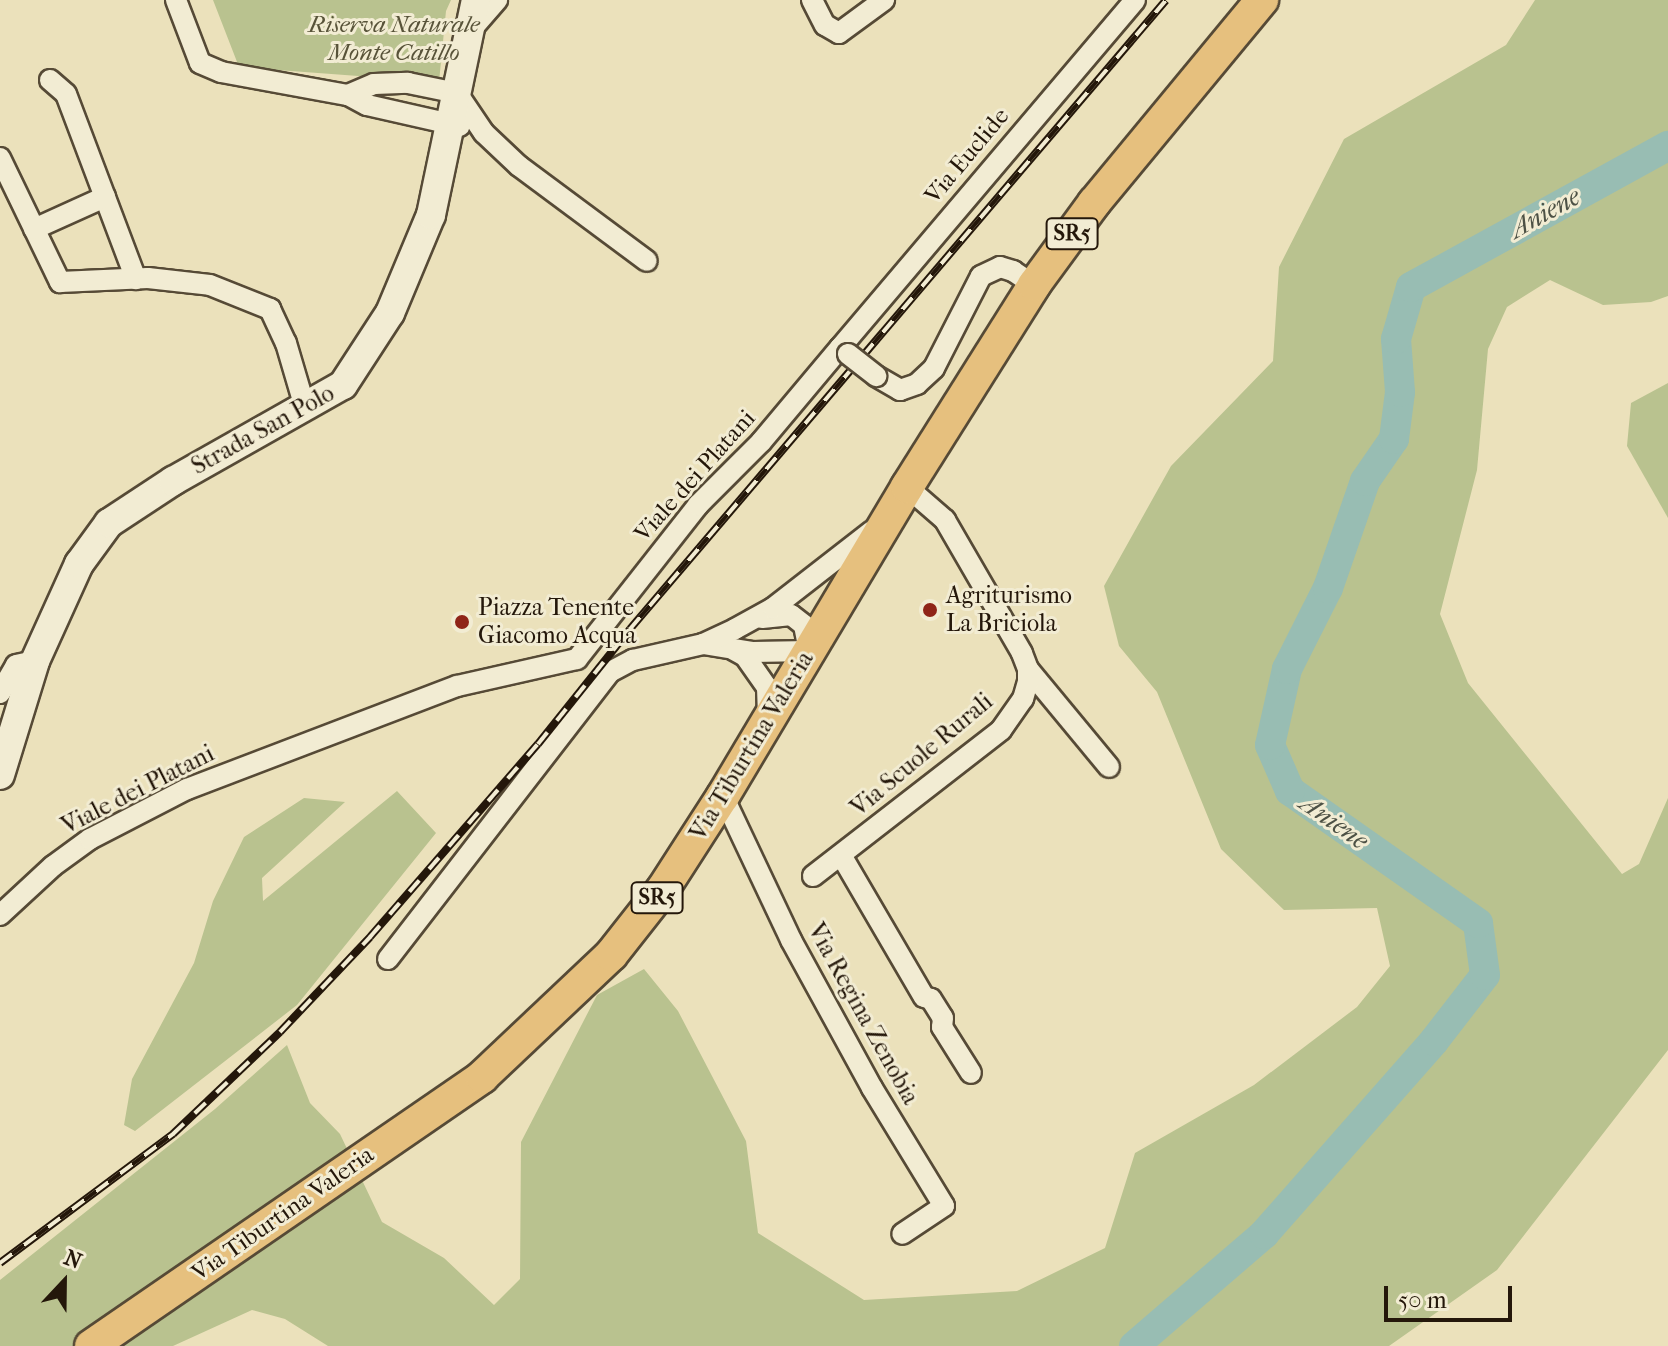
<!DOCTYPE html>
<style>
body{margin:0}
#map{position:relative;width:1668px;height:1346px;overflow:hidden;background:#ebe1bb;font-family:"IM FELL French Canon",serif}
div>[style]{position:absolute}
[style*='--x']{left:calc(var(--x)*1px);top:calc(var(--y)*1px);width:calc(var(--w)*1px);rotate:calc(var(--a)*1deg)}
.green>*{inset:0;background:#b9c28f}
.river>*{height:30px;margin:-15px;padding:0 15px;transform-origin:15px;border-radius:15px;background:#98bdb3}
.roads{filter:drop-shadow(2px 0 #564a36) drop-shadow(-2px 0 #564a36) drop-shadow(0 2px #564a36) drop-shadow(0 -2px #564a36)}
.street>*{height:20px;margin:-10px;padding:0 10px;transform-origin:10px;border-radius:10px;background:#f2ecd3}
.secondary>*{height:28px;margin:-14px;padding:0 14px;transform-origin:14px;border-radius:14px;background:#f2ecd3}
.primary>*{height:32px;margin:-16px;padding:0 16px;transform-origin:16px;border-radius:16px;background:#e6c07e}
.rail>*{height:8px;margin-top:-4px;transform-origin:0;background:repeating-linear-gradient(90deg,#f2ecd3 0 15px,#24170a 0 30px);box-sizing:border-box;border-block:2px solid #24170a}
.bridges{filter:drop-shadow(2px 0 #564a36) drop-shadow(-2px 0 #564a36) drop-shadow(0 2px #564a36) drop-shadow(0 -2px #564a36)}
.street-bridge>*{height:20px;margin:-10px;padding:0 10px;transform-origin:10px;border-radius:10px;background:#f2ecd3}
.dots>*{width:22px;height:22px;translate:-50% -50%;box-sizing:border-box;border:4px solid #f2ecd3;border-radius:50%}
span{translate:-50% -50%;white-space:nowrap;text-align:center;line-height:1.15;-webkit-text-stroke:6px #f2ecd3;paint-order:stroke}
.shield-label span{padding:2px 6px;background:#f2ecd3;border:2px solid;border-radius:6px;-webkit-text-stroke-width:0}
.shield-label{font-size:22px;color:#24170a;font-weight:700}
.park-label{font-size:24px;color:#585339;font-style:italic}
.street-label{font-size:24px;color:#24170a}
.poi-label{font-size:24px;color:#24170a}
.left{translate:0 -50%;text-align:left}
.water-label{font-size:26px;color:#4d5145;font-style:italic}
.north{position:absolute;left:24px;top:1242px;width:80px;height:80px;-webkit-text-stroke:6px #f2ecd3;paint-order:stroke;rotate:22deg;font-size:22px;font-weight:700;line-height:32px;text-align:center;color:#24170a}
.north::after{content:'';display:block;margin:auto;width:28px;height:36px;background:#24170a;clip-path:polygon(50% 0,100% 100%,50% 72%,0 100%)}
.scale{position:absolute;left:1384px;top:1286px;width:128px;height:36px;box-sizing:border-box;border:4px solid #24170a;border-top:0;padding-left:10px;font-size:24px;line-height:28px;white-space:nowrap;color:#24170a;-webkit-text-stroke:6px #f2ecd3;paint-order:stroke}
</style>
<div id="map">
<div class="green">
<i style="clip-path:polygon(213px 0,451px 0,446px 11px,439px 82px,239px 67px)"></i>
<i style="clip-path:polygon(1535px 0,1668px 0,1668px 296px,1651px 302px,1603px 305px,1550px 280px,1507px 307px,1488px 349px,1477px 470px,1440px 614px,1468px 683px,1622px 874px,1639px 864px,1668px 798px,1668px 1050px,1497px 1270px,1389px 1346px,328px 1346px,285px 1319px,252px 1310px,173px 1346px,0 1346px,0 1280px,215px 1109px,287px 1045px,310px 1103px,340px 1134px,382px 1222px,444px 1258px,494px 1305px,520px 1279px,521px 1142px,597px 995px,644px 969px,678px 1011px,746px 1141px,758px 1233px,864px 1300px,1017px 1291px,1105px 1248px,1135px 1153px,1254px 1085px,1357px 1007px,1390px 966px,1377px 908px,1284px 910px,1221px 849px,1157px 692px,1119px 646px,1104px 586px,1171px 466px,1273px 361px,1279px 267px,1344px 139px,1506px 45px)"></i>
<i style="clip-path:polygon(1668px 383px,1668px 518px,1627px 446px,1631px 403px)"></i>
<i style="clip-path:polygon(397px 791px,436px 833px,297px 1005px,135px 1131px,124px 1125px,132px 1079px,194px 963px,213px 901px,244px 837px,304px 798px,345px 802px,262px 878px,263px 901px)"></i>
</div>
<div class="river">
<i style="--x:1134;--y:1346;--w:172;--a:-40.7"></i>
<i style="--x:1264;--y:1234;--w:257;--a:-48.6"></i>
<i style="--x:1434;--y:1041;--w:83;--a:-52.3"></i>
<i style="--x:1485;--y:975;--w:52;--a:-97.7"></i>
<i style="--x:1478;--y:923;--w:230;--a:-144.9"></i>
<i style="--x:1290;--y:791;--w:50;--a:-113.5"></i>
<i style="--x:1270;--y:745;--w:78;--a:-77.4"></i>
<i style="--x:1287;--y:669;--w:91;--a:-63.2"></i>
<i style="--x:1328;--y:588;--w:113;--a:-70.9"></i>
<i style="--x:1365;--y:481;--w:51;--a:-55.4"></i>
<i style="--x:1394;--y:439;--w:47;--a:-82.7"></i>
<i style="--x:1400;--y:392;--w:53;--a:-94.3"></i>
<i style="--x:1396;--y:339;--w:54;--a:-73.9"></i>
<i style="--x:1411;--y:287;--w:293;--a:-28.8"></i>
</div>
<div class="roads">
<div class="street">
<i style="--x:176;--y:0;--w:67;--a:69.1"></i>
<i style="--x:200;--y:63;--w:23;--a:23"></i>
<i style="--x:221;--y:72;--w:129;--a:10.3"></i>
<i style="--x:348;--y:95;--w:21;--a:28"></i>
<i style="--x:367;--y:105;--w:95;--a:12.7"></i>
<i style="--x:812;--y:0;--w:28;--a:63"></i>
<i style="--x:825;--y:25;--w:16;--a:30"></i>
<i style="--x:839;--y:33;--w:56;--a:-36.3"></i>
<i style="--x:471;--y:30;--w:40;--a:-49"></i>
<i style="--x:50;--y:80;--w:21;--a:41"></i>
<i style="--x:66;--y:94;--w:198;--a:69.3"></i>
<i style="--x:348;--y:95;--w:28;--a:-23"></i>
<i style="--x:374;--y:84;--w:34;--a:-2"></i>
<i style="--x:408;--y:83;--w:50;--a:11.5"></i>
<i style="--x:457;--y:93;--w:48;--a:56"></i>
<i style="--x:484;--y:133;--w:48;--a:43.3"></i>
<i style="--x:519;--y:166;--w:159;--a:36.6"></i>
<i style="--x:0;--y:158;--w:138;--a:64.2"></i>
<i style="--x:60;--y:282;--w:88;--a:-2.6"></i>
<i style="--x:148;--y:278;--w:62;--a:6.4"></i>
<i style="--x:210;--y:285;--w:65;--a:21.8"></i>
<i style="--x:270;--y:309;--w:38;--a:65"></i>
<i style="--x:286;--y:343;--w:64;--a:73.6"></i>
<i style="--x:34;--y:229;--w:78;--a:-24.3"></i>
<i style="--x:840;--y:348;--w:456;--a:-49.7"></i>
<i style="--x:876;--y:376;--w:28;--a:30"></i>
<i style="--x:900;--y:390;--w:18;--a:-19"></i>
<i style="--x:917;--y:384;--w:23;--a:-43"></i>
<i style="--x:934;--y:368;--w:103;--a:-62.9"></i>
<i style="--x:981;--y:276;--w:21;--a:-25"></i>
<i style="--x:1000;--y:267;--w:14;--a:17"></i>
<i style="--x:1013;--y:271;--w:25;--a:34"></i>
<i style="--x:703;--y:644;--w:51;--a:9.1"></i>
<i style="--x:753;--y:652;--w:56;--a:-1"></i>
<i style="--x:809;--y:651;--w:26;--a:-101"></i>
<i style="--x:804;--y:625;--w:16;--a:-142"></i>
<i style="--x:791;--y:615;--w:29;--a:174"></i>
<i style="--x:734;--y:650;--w:13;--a:29"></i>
<i style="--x:745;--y:656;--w:38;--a:55"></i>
<i style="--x:767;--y:687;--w:29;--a:88"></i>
<i style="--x:1028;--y:669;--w:127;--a:50.4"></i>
<i style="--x:0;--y:693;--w:32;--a:-60"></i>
<i style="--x:16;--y:665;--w:19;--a:-12"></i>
<i style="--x:723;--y:796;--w:159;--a:64.7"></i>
<i style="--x:791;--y:940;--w:169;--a:61.3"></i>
<i style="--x:872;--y:1088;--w:138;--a:58.6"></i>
<i style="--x:944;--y:1206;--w:50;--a:146.3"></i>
<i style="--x:841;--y:855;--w:164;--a:59.7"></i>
<i style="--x:924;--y:997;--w:7;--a:16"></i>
<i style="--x:931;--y:999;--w:22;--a:58"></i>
<i style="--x:943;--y:1018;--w:9;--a:96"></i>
<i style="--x:942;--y:1027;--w:54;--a:57.8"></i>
<i style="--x:813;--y:876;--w:238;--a:-37.8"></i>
<i style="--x:1001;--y:730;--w:38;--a:-55"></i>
<i style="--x:1023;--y:699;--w:18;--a:-74"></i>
<i style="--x:1028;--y:682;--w:13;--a:-90"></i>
<i style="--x:1028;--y:669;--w:17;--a:-111"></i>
<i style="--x:1022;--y:653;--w:154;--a:-120.1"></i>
<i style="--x:945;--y:520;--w:50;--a:-139"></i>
<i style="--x:0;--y:915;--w:72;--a:-42.8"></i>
<i style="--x:53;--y:866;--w:46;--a:-36.1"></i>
<i style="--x:90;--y:839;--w:109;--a:-27.3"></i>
<i style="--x:187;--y:789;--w:289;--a:-20.9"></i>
<i style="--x:457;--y:686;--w:123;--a:-12.7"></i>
<i style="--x:577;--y:659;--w:196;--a:-51.8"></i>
<i style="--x:698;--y:505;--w:89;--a:-45"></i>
<i style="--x:761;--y:442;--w:123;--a:-50"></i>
<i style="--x:840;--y:348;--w:10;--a:37"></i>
<i style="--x:388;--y:959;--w:363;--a:-52.3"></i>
<i style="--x:610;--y:672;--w:26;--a:-28"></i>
<i style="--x:633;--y:660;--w:72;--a:-12.9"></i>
<i style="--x:703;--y:644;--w:35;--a:-25"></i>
<i style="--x:735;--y:629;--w:43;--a:-28.9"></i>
<i style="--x:773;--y:608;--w:125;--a:-37.9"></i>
</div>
<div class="secondary">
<i style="--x:0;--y:775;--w:119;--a:-72.9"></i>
<i style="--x:35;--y:661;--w:107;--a:-65.6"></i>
<i style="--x:79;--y:564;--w:51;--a:-53.8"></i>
<i style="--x:109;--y:523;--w:77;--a:-33.3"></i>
<i style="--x:173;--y:481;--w:195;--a:-29.5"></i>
<i style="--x:343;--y:385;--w:86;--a:-56.9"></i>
<i style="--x:390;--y:313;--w:106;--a:-67.3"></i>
<i style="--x:431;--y:215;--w:220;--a:-78.2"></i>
</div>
<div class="primary">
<i style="--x:91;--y:1346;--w:475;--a:-34.5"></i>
<i style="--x:482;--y:1077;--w:178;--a:-43.4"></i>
<i style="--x:611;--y:955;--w:84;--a:-51.8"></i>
<i style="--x:663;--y:889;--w:111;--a:-57.2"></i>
<i style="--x:723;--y:796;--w:360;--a:-59.2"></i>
<i style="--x:907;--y:487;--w:239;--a:-57.8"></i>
<i style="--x:1034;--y:285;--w:102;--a:-53.8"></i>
<i style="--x:1094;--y:203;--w:264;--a:-50.4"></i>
</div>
</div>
<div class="rail">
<i style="--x:0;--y:1263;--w:216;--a:-36.7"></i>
<i style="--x:173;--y:1134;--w:148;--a:-43.6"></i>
<i style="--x:280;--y:1032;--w:131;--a:-46.5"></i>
<i style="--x:370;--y:937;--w:256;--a:-49"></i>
<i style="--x:538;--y:744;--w:147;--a:-51.3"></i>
<i style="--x:630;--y:629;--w:826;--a:-49.56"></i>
</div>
<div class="bridges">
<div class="street-bridge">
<i style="--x:848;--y:354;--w:36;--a:38"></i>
</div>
</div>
<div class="dots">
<i style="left:930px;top:610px;background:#8f2418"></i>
<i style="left:462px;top:622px;background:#8f2418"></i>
</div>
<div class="shield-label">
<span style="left:1072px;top:234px">SR5</span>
<span style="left:657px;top:898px">SR5</span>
</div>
<div class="park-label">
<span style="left:394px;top:39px">Riserva Naturale<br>Monte Catillo</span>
</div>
<div class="street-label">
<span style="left:967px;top:156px;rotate:-50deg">Via Euclide</span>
<span style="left:263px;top:430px;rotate:-29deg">Strada San Polo</span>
<span style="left:695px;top:476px;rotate:-48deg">Viale dei Platani</span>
<span style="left:752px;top:746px;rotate:-59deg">Via Tiburtina Valeria</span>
<span style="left:922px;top:755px;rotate:-40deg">Via Scuole Rurali</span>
<span style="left:138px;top:790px;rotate:-27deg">Viale dei Platani</span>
<span style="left:863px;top:1014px;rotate:61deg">Via Regina Zenobia</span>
<span style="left:283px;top:1214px;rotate:-35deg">Via Tiburtina Valeria</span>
</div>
<div class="poi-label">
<span class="left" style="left:946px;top:610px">Agriturismo<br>La Briciola</span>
<span class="left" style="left:478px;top:622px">Piazza Tenente<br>Giacomo Acqua</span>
</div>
<div class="water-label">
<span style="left:1545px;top:213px;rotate:-29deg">Aniene</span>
<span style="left:1334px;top:822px;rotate:35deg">Aniene</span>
</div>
<div class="north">N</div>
<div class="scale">50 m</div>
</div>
